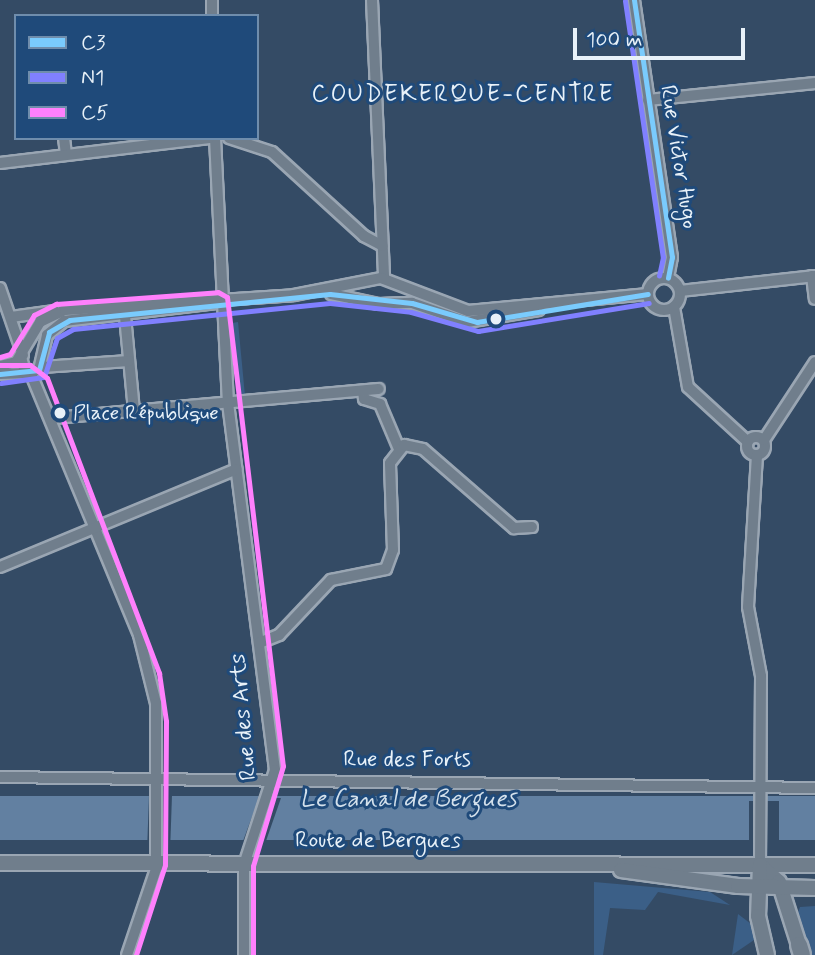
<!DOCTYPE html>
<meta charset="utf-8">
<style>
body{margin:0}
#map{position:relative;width:815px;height:955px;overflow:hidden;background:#344b65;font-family:Mynerve,sans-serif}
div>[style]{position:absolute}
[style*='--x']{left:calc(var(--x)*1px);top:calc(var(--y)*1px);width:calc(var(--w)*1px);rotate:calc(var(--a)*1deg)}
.green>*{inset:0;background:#3b5f87}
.water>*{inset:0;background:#6280a1;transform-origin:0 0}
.pier>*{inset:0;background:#344b65;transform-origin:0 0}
.roads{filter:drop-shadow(2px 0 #9aa6b3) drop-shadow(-2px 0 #9aa6b3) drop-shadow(0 2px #9aa6b3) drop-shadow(0 -2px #9aa6b3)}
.minor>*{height:10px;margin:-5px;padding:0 5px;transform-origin:5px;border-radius:5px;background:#707e8c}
.minor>.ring{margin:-5px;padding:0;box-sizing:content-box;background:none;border:10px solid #707e8c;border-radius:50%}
.major>*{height:14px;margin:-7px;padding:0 7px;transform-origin:7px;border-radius:7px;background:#707e8c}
.highway>*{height:16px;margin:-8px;padding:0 8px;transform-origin:8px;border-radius:8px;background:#707e8c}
.bus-1>*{height:5px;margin:-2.5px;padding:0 2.5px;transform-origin:2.5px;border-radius:2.5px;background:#7acbfd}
.bus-2>*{height:5px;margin:-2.5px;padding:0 2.5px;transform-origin:2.5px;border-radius:2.5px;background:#8080ff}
.bus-3>*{height:5px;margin:-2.5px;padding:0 2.5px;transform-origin:2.5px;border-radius:2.5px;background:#ff80fd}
.dots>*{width:19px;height:19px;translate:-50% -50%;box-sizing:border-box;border:4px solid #1f4a7a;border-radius:50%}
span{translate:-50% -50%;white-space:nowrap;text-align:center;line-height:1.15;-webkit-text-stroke:6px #1f4a7a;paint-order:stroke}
.bus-label{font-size:21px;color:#e8f1f8}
.left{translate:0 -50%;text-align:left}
.street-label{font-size:23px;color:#e8f1f8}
.neighbourhood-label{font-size:24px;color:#e8f1f8;letter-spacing:2px}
.water-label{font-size:24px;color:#d4e1ec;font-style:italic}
.legend{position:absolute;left:14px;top:14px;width:245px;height:126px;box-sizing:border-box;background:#1f4a7a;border:2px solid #6f8dac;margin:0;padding:9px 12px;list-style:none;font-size:21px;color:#e8f1f8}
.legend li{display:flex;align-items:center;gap:14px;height:35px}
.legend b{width:35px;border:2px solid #6f8dac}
.scale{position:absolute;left:573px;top:28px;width:172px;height:32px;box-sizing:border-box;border:4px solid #e8f1f8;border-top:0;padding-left:9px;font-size:21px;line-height:24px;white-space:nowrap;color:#e8f1f8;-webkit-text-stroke:5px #1f4a7a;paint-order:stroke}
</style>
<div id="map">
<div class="green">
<i style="clip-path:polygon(238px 322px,245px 396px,238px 399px,232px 323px)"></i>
<i style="clip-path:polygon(594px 882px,710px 892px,730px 905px,658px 892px,645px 910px,610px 908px,603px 955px,594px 955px)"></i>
<i style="clip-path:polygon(815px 906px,815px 955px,805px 955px,797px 915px,800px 907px)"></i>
<i style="clip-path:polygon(738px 914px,755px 927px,754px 940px,732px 955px)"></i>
</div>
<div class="water">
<i style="left:0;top:796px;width:815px;height:44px"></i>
</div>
<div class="pier">
<i style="left:149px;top:795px;width:23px;height:45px;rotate:2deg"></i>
<i style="clip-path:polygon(259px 798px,281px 798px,266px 841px,243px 841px)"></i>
<i style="left:749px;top:801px;width:30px;height:42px"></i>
</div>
<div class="roads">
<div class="minor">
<i style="--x:212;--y:0;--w:16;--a:90"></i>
<i style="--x:372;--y:0;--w:279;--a:87.5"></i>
<i style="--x:634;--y:0;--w:260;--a:81.6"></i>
<i style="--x:672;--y:257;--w:21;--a:101"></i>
<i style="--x:648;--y:100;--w:168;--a:-5.8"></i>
<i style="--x:64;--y:138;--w:16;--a:83"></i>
<i style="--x:215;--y:138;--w:265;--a:87.2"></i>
<i style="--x:228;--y:403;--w:370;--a:82.7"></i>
<i style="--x:275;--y:770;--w:100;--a:108.1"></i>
<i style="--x:244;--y:865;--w:90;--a:90"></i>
<i style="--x:229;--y:138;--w:45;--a:18"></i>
<i style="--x:272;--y:152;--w:125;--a:42.4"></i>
<i style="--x:364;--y:236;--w:21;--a:28"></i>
<i style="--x:0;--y:163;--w:211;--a:-6.8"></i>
<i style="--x:812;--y:276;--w:23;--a:83"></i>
<i class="ring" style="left:648px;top:278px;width:22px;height:22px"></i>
<i style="--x:0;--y:288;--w:71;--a:71.1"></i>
<i style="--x:680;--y:291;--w:136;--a:-6.3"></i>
<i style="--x:331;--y:294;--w:49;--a:11.8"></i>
<i style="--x:379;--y:304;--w:33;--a:-2"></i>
<i style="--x:412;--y:303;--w:58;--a:19.1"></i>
<i style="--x:467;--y:322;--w:73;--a:-9.5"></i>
<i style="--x:674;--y:307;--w:81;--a:80.1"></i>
<i style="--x:688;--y:387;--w:81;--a:42.5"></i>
<i style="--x:125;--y:316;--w:95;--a:84.6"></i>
<i style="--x:11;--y:317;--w:44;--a:-7.8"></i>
<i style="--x:21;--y:357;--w:16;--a:75"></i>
<i style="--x:25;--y:372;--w:14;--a:-8"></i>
<i style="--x:39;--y:370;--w:36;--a:-77"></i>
<i style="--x:47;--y:335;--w:22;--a:-39"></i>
<i style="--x:64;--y:321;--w:154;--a:-6.7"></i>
<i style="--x:0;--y:366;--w:16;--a:-14"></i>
<i style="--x:16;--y:362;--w:47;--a:-59"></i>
<i style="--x:40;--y:322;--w:28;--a:-26"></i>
<i style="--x:65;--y:310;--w:229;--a:-3.7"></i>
<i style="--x:294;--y:295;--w:89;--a:-11.1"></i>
<i style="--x:381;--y:278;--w:93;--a:20.8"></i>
<i style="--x:468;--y:311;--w:181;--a:-5.4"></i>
<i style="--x:42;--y:367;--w:87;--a:-3.9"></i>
<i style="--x:0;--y:374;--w:28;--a:-2"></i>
<i style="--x:31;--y:374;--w:282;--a:67.5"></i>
<i style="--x:139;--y:635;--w:70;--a:76"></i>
<i style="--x:156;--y:703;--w:166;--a:90"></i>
<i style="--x:156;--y:869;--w:91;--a:108.6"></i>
<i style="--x:363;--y:391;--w:8;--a:83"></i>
<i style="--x:364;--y:399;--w:17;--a:17"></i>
<i style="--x:380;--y:404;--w:49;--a:67.1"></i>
<i style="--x:53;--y:418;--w:327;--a:-5.1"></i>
<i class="ring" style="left:747px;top:437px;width:8px;height:8px"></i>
<i style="--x:764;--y:440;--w:93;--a:-56.8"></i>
<i style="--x:757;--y:455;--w:152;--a:93.4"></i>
<i style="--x:748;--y:607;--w:70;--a:79.3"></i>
<i style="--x:761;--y:676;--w:189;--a:90.3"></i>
<i style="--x:0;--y:567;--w:256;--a:-22.5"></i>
<i style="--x:259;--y:643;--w:22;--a:-22"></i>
<i style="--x:279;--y:635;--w:76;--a:-46.6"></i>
<i style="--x:331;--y:580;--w:56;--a:-11.3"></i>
<i style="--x:386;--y:569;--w:20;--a:-70"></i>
<i style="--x:393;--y:550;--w:87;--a:-92"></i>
<i style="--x:390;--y:463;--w:23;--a:-52"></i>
<i style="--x:404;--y:445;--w:19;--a:12"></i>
<i style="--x:423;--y:449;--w:121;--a:41"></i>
<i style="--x:514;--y:528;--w:18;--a:-3"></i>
<i style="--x:0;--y:777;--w:815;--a:0.77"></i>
</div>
<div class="major">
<i style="--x:0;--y:863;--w:815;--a:0.14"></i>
<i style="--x:760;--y:865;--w:25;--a:42"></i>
<i style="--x:779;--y:882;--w:66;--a:72.4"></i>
<i style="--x:760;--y:865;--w:51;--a:92.2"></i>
<i style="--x:758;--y:916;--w:40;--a:77"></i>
<i style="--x:621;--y:870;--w:118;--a:7.8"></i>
<i style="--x:738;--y:886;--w:77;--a:1.5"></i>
</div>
<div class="highway">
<i style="--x:799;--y:945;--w:10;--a:73"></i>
</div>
</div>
<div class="bus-1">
<i style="--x:634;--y:0;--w:260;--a:81.6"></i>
<i style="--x:672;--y:257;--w:21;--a:101"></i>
<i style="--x:0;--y:374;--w:39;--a:-6"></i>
<i style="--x:39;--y:370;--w:39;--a:-75"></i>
<i style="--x:49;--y:332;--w:24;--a:-30"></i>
<i style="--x:70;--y:320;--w:261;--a:-5.7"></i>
<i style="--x:330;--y:294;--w:82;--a:6.3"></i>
<i style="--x:412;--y:303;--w:68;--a:16.3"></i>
<i style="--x:477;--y:322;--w:173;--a:-9.3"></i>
</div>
<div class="bus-2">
<i style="--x:625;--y:1;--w:259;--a:81.6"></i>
<i style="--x:663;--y:257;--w:19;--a:102"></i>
<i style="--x:1;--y:383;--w:43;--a:-7.9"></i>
<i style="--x:44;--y:377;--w:41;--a:-71.6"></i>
<i style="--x:57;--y:338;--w:18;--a:-29"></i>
<i style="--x:73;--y:329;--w:258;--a:-5.8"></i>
<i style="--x:330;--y:303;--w:81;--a:6.3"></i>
<i style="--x:411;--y:312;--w:70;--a:15.8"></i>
<i style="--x:478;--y:331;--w:173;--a:-9.3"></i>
</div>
<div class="bus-3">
<i style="--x:0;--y:357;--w:10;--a:-17"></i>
<i style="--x:10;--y:354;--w:46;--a:-58.4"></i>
<i style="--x:34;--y:315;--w:25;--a:-27"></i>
<i style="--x:56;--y:304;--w:162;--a:-4.2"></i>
<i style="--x:218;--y:292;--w:10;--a:29"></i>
<i style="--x:227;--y:297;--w:472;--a:83.2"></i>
<i style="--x:283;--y:766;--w:104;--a:106.7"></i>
<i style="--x:253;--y:866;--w:89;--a:90"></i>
<i style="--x:0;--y:365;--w:30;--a:0"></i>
<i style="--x:30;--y:365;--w:21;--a:37"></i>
<i style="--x:47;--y:378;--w:316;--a:69.2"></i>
<i style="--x:159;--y:673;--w:49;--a:81.7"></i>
<i style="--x:166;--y:721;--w:144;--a:90.4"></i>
<i style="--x:165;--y:865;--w:95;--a:107.9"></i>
</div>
<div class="dots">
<i style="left:496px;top:319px;background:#e8f1f8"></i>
<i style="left:60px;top:413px;background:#e8f1f8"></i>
</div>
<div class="bus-label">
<span class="left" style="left:73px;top:413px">Place République</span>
</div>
<div class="street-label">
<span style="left:678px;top:157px;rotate:81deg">Rue Victor Hugo</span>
<span style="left:244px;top:717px;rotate:-95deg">Rue des Arts</span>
<span style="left:407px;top:760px">Rue des Forts</span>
<span style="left:378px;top:841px">Route de Bergues</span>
</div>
<div class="neighbourhood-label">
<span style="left:463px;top:95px">COUDEKERQUE-CENTRE</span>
</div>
<div class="water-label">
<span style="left:408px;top:800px">Le Canal de Bergues</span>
</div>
<ul class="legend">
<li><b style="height:9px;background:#7acbfd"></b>C3</li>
<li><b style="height:9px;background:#8080ff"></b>N1</li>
<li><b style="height:9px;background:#ff80fd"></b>C5</li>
</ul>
<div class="scale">100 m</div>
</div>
